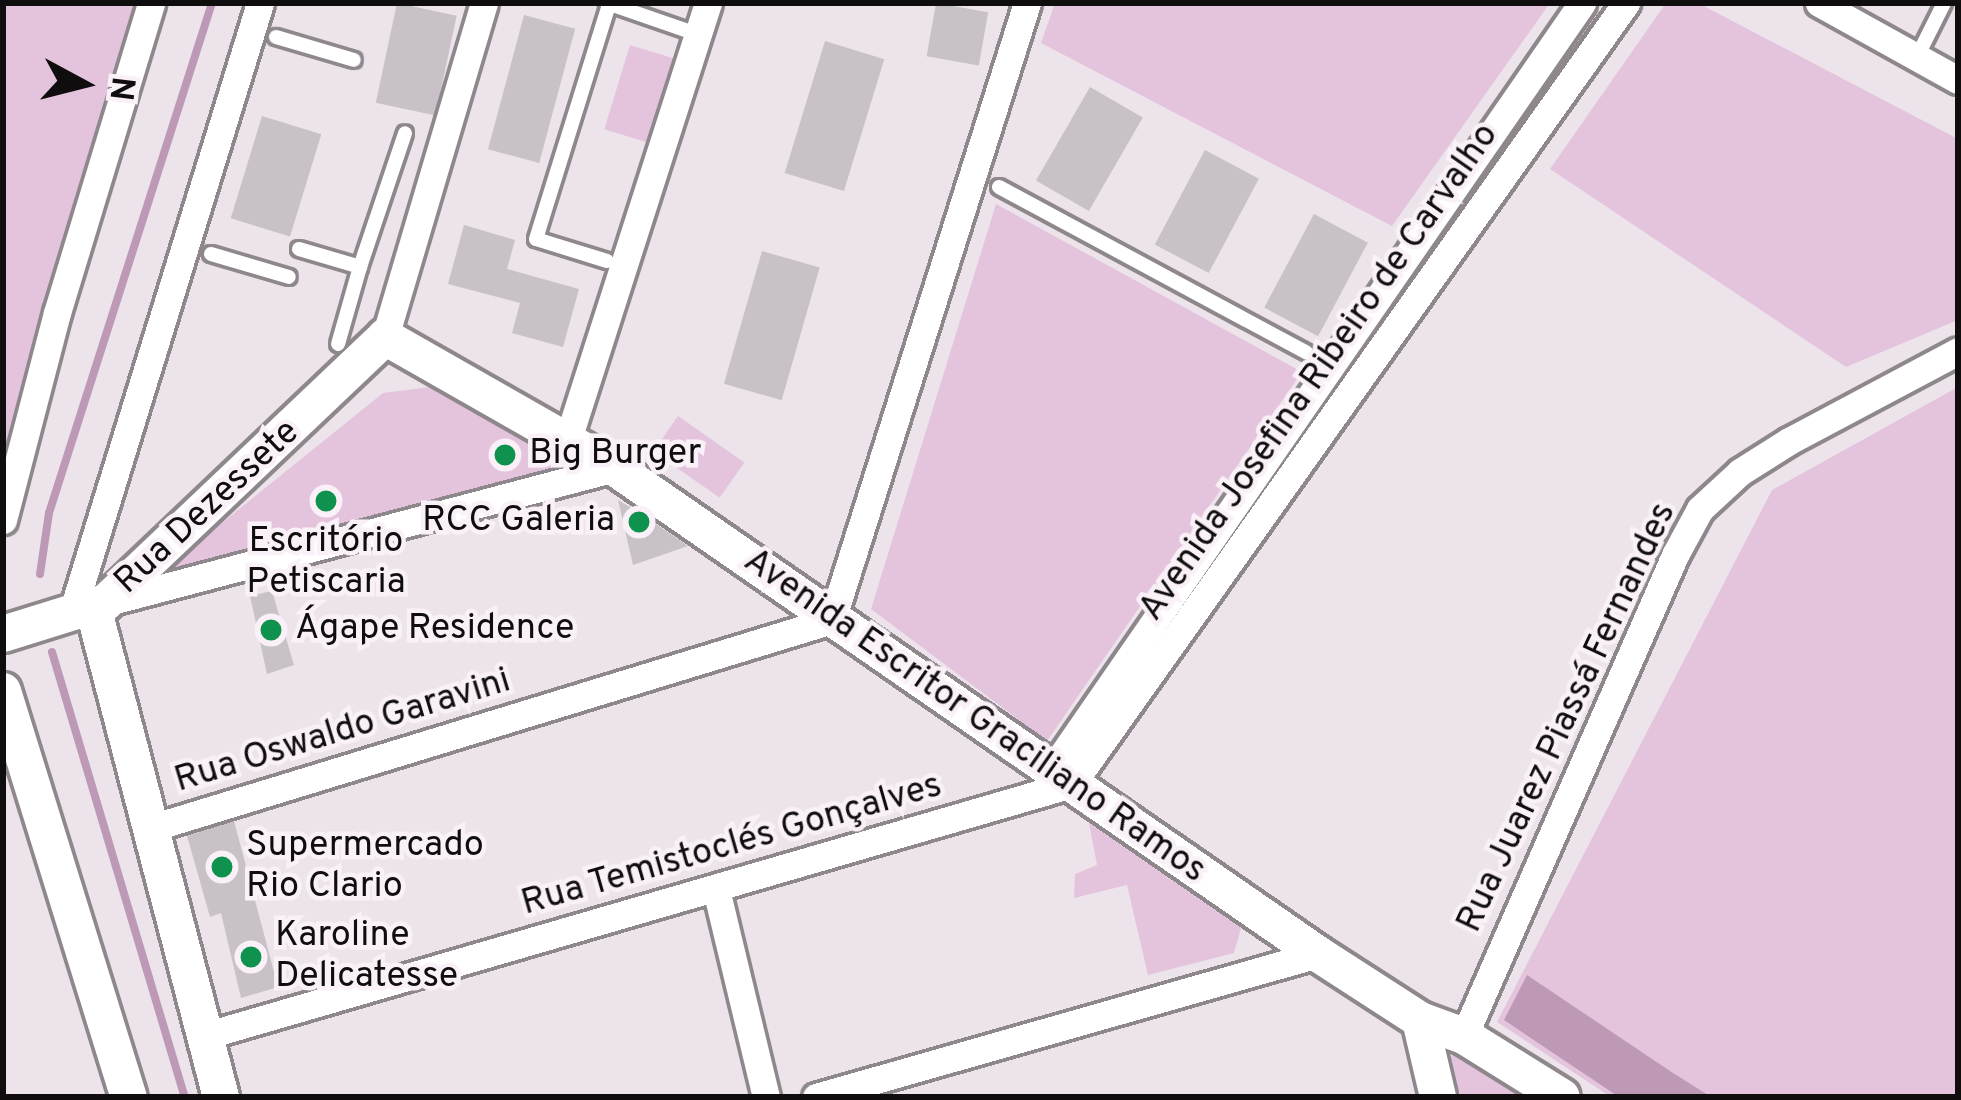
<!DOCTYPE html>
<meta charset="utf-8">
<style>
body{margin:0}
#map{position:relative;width:1961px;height:1100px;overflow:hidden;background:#ece4ea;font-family:Overpass,sans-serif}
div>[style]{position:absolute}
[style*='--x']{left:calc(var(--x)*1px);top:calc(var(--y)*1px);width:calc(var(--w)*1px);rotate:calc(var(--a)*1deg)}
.green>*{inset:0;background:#e4c3dd;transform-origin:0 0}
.water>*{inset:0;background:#be99b6}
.stream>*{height:8px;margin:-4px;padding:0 4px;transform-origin:4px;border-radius:4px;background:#be99b6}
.building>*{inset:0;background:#c8c1c7;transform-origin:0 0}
.roads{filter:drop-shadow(3px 0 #8e878c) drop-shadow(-3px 0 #8e878c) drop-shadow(0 3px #8e878c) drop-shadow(0 -3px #8e878c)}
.service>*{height:14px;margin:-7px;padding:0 7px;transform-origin:7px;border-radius:7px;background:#fff}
.minor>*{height:27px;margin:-13.5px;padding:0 13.5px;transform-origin:13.5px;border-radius:13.5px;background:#fff}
.tertiary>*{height:36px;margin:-18px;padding:0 18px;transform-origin:18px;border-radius:18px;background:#fff}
.dots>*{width:33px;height:33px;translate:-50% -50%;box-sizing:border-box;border:6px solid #f9f1f7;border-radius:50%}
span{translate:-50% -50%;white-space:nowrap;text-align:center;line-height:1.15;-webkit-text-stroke:9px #f9f1f7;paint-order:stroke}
.street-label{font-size:36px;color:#0f0d0e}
.poi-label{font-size:36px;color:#0f0d0e}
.left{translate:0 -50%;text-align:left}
.right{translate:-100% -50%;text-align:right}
.frame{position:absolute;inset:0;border:6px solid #0f0d0e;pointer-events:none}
.north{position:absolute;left:24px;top:24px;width:120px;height:120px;-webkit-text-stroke:9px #f9f1f7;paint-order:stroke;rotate:97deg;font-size:33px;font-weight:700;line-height:48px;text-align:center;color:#0f0d0e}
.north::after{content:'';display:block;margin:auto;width:42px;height:54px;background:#0f0d0e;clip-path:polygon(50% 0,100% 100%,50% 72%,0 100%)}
</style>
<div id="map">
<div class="green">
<i style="clip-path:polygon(3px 3px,148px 3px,3px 470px)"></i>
<i style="clip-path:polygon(1055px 3px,1550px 3px,1392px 226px,1041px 43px)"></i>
<i style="clip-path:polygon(1666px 3px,1698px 3px,1958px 139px,1958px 320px,1846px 367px,1550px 169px)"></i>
<i style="left:630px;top:45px;width:47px;height:88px;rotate:17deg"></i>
<i style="clip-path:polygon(996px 204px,1302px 372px,1047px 741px,871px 609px)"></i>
<i style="clip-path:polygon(438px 386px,573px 457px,576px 470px,145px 585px,383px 393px)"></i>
<i style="clip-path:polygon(1958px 387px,1958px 1097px,1611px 1097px,1497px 1022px,1772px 490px)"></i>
<i style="left:678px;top:416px;width:81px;height:43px;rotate:35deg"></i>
<i style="clip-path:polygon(1089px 823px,1241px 928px,1234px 953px,1148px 975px,1127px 885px,1074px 898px,1075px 874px,1097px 865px)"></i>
<i style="clip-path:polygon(1459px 1050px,1519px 1086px,1522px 1097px,1459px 1097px,1449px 1058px)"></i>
</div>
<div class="water">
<i style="clip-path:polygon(1527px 975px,1670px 1071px,1711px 1097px,1619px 1097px,1504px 1020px)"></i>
</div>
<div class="stream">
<i style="--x:40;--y:574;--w:62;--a:-81.6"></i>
<i style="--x:49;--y:513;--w:535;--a:-72.28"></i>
<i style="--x:52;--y:652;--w:464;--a:73.4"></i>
</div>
<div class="building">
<i style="left:397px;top:3px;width:61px;height:102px;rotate:12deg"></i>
<i style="left:936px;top:3px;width:53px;height:54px;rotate:10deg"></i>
<i style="left:524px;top:15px;width:53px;height:139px;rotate:15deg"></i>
<i style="left:825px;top:41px;width:62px;height:138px;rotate:17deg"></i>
<i style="left:1090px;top:87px;width:61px;height:108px;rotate:30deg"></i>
<i style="left:262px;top:116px;width:62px;height:107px;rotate:17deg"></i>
<i style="left:1205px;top:150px;width:61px;height:107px;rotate:28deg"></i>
<i style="left:1314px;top:214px;width:61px;height:106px;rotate:28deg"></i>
<i style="clip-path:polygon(464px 225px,515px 240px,507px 269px,579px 289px,563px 347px,512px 333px,520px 303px,448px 284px)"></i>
<i style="left:762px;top:251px;width:60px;height:138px;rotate:16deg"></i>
<i style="clip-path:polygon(618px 500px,643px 515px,688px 546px,633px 565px)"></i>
<i style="clip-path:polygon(272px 591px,294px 665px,267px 674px,250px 596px)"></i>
<i style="clip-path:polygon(234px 821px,278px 987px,241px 998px,221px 913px,210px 917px,187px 836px)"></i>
</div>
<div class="roads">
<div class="service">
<i style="--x:607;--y:3;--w:83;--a:19.1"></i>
<i style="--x:276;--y:37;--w:81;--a:16.4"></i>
<i style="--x:1917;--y:57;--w:60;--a:-63.4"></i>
<i style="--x:999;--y:187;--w:349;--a:28.3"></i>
<i style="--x:299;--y:249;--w:64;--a:16.4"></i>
<i style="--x:360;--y:267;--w:80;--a:105.9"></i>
<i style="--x:211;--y:254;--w:81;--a:16.4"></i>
<i style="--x:607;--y:261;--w:74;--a:-162.8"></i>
<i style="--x:536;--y:239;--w:246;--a:-72.7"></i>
<i style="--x:360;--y:267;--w:141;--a:-71.4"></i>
</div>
<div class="minor">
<i style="--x:1819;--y:3;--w:159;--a:29"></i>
<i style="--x:385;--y:337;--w:348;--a:-73.5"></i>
<i style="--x:568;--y:439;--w:458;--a:-72.2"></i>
<i style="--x:3;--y:520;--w:214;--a:-75.4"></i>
<i style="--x:57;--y:313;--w:324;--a:-73.1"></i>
<i style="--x:108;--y:602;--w:524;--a:-14.8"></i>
<i style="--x:72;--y:613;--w:638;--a:-72.87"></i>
<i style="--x:1051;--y:771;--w:934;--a:-55.34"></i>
<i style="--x:151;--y:828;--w:712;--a:-16.98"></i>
<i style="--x:832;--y:620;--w:647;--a:-72.46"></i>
<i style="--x:716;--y:889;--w:214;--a:76.5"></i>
<i style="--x:204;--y:1036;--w:904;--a:-16.19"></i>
<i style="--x:1072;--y:784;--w:958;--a:-54.65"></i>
<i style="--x:1464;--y:1036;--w:525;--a:-66.31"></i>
<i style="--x:1675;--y:555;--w:52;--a:-61.5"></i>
<i style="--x:1700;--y:509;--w:54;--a:-42.8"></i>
<i style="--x:1740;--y:472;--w:58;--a:-32.3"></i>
<i style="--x:1789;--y:441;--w:191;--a:-28"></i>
<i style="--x:816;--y:1097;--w:522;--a:-15.9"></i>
</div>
<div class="tertiary">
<i style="--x:93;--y:607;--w:506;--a:75.36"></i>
<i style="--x:3;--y:634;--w:108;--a:-17.3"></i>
<i style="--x:106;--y:602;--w:385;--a:-43.5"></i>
<i style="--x:385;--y:337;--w:265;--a:29.7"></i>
<i style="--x:615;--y:468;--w:855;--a:34.66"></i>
<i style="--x:1318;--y:954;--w:121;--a:32.9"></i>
<i style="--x:1420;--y:1020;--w:47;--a:20"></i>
<i style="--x:1464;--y:1036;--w:115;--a:31.9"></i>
<i style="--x:3;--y:691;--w:425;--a:72.8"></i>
<i style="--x:1420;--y:1020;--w:79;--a:76.8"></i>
</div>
</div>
<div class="dots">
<i style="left:505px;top:455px;background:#10924f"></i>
<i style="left:326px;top:501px;background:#10924f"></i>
<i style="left:639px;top:522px;background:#10924f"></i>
<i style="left:271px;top:630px;background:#10924f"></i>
<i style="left:222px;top:867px;background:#10924f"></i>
<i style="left:251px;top:957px;background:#10924f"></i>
</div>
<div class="street-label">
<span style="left:1320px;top:373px;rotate:-55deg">Avenida Josefina Ribeiro de Carvalho</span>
<span style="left:208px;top:508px;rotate:-43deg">Rua Dezessete</span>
<span style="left:974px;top:717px;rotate:35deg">Avenida Escritor Graciliano Ramos</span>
<span style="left:1568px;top:718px;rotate:-65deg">Rua Juarez Piassá Fernandes</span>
<span style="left:343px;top:732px;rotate:-17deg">Rua Oswaldo Garavini</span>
<span style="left:732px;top:846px;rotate:-16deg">Rua Temistoclés Gonçalves</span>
</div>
<div class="poi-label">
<span class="left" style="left:529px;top:455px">Big Burger</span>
<span class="right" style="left:615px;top:522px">RCC Galeria</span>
<span style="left:326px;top:563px">Escritório<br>Petiscaria</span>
<span class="left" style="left:295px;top:630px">Ágape Residence</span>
<span class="left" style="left:246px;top:867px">Supermercado<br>Rio Clario</span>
<span class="left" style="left:275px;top:957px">Karoline<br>Delicatesse</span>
</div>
<div class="frame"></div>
<div class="north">N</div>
</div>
